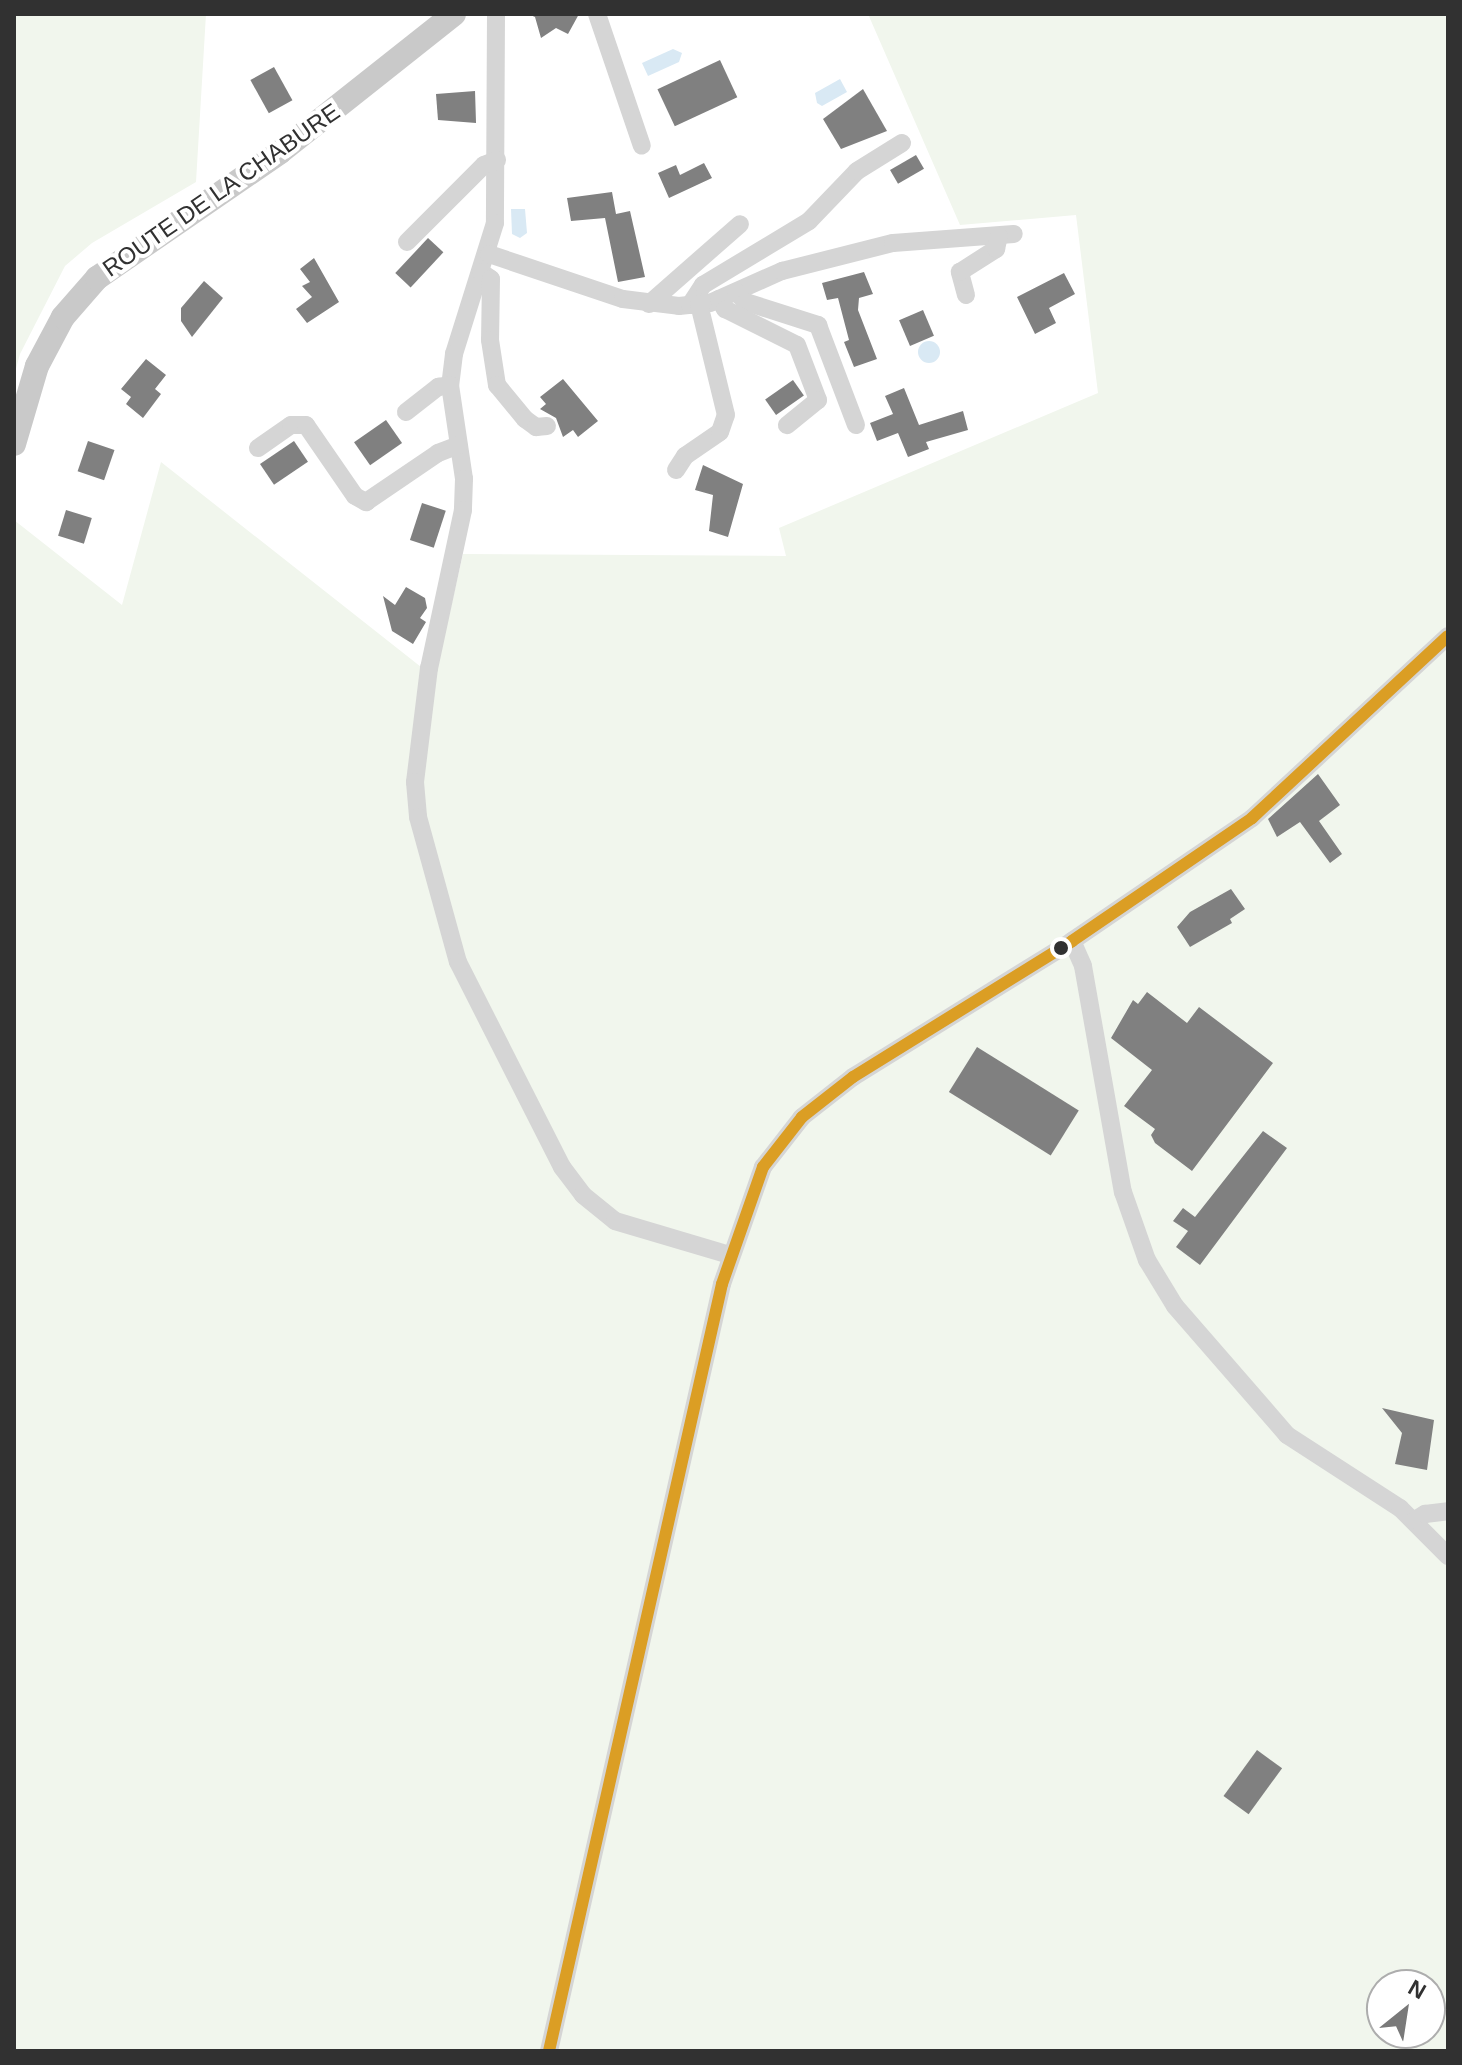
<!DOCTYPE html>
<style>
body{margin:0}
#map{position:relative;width:1462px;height:2065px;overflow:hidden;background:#fff;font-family:Helvetica,sans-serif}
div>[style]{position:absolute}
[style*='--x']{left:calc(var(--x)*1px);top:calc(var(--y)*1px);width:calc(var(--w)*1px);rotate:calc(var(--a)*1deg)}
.green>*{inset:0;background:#f1f6ed}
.water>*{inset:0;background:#d9e9f4}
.round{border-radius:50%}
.building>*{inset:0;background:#808080;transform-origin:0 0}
.minor>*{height:18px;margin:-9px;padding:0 9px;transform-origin:9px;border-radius:9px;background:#d5d5d5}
.major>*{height:24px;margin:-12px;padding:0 12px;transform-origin:12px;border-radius:12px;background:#c9c9c9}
.bus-1>*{height:12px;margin:-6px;padding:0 6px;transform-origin:6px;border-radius:6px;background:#db9e24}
.dots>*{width:22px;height:22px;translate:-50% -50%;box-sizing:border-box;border:4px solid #fff;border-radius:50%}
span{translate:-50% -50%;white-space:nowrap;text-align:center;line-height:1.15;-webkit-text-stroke:8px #fff;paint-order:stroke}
.street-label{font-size:24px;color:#313131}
.frame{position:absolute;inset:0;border:16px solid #313131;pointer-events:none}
.north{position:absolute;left:1366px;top:1969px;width:80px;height:80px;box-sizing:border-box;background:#fff;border:2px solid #adadad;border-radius:50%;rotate:30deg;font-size:22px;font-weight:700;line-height:32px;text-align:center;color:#313131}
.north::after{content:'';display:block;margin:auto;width:28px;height:36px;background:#797979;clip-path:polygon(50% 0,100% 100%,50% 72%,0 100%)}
</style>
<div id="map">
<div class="green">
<i style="clip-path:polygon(14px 14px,206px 14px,196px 182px,92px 243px,65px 266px,20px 354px,14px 376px)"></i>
<i style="clip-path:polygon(evenodd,868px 14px,1448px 14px,1448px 2051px,14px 2051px,14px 520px,122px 605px,161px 462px,435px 678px,463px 554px,786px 556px,779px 528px,1098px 393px,1076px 215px,960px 225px,868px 14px,1382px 1985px,1430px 1985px,1430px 2033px,1382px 2033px,1382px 1985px)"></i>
</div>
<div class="water">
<i style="clip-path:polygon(673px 49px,682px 53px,679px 62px,648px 76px,642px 63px)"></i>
<i style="clip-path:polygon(840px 79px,847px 92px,822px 106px,817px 103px,815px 93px)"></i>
<i style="clip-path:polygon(511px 209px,525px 209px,527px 233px,520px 238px,512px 234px)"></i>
<i class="round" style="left:918px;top:341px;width:22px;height:22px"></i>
</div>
<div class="building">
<i style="clip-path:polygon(528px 14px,579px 14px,568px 34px,556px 28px,541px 38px,535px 17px)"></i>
<i style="left:720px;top:60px;width:41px;height:69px;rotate:65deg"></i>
<i style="left:274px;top:67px;width:38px;height:27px;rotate:61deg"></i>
<i style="clip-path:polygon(863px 89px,887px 131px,841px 149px,823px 119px)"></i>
<i style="clip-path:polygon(475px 91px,476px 123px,438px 120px,436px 94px)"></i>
<i style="left:916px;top:155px;width:16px;height:30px;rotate:60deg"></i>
<i style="clip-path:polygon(704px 163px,712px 178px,669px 198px,658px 173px,676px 165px,680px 175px)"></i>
<i style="clip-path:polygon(612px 192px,616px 214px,630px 211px,645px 277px,618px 282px,605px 218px,571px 221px,567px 198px)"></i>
<i style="left:428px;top:238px;width:21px;height:48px;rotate:43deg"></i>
<i style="clip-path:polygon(314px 258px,339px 302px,307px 323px,296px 309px,312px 297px,302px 286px,310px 282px,300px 269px)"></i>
<i style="clip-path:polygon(864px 272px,873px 294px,859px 298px,858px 310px,877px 359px,854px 367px,844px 342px,849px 340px,838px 298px,827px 300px,822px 283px)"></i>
<i style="clip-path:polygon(1064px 273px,1075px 294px,1049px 308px,1056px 323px,1035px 334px,1017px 297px)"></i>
<i style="clip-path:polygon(204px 281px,223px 298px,192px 337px,181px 321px,181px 308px)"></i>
<i style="left:923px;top:310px;width:28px;height:26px;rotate:67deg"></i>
<i style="clip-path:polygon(146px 359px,166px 375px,155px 389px,161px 394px,143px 418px,126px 404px,131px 397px,121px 389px)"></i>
<i style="clip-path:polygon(563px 379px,598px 421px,578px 437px,573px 430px,563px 437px,556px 418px,540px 409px,546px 404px,540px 397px)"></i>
<i style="left:793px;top:380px;width:19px;height:34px;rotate:55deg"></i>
<i style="clip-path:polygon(904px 388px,919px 425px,963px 411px,968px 430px,926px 442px,929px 449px,908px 457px,898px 433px,877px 441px,870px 423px,893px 414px,885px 396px)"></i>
<i style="left:386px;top:420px;width:28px;height:39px;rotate:55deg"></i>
<i style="left:88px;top:441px;width:28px;height:32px;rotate:19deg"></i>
<i style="left:294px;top:441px;width:25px;height:41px;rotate:56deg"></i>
<i style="clip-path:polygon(703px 465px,743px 484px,728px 537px,709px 531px,713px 495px,695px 490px)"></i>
<i style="left:422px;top:503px;width:25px;height:39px;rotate:18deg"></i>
<i style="left:66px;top:510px;width:27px;height:27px;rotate:17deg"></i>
<i style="clip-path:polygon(406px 587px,425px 598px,427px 608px,420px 618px,426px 622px,413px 644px,392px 631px,383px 596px,395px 605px)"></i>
<i style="clip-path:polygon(1318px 774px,1340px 805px,1319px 821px,1342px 854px,1330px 863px,1300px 822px,1277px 837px,1268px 819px)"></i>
<i style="clip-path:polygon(1231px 889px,1245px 909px,1230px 919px,1232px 923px,1190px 947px,1177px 927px,1190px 912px)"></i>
<i style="clip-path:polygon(1147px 992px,1187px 1023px,1199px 1007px,1273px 1063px,1192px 1171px,1155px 1143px,1151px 1135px,1155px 1129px,1124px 1106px,1152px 1070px,1111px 1038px,1133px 1000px,1138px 1004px)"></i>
<i style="left:977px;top:1047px;width:120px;height:53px;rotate:32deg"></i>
<i style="clip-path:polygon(1263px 1131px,1287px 1148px,1200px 1265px,1176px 1247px,1188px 1231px,1173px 1221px,1183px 1208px,1195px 1217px)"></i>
<i style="clip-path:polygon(1382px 1408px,1434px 1420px,1427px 1470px,1395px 1464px,1402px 1433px)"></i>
<i style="left:1257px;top:1750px;width:31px;height:57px;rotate:36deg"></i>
</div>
<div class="minor">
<i style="--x:496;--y:14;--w:209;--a:90.3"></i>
<i style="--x:495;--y:223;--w:137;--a:107.4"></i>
<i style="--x:454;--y:354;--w:31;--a:97"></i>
<i style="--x:450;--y:385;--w:95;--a:81.5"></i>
<i style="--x:464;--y:479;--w:31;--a:92"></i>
<i style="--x:463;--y:510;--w:162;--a:102.1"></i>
<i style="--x:429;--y:668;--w:115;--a:97"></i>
<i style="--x:415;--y:782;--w:35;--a:85"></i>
<i style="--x:418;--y:817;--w:150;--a:74.6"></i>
<i style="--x:458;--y:962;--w:230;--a:63.1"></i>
<i style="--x:562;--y:1167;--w:35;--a:53"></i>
<i style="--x:583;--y:1195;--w:41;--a:39.1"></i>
<i style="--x:615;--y:1221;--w:120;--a:16.5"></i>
<i style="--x:597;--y:14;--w:139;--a:71.2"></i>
<i style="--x:407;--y:242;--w:109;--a:-45"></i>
<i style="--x:484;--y:165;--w:14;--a:-21"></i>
<i style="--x:489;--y:254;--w:141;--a:18.6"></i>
<i style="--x:623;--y:299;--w:56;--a:7.1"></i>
<i style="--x:679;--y:306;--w:31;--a:-6"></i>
<i style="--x:710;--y:303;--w:79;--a:-24"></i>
<i style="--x:782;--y:271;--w:114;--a:-14.2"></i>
<i style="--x:893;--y:243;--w:121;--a:-4.3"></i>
<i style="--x:481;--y:272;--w:12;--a:35"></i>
<i style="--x:491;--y:279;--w:61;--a:90.9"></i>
<i style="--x:490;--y:340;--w:46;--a:81.2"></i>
<i style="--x:497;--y:385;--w:44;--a:50.5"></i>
<i style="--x:525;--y:419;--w:14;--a:36"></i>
<i style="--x:536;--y:427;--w:11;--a:-5"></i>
<i style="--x:736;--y:292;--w:14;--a:45"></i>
<i style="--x:746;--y:302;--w:76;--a:17.7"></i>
<i style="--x:818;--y:325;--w:107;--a:69.2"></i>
<i style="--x:966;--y:295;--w:24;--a:-105"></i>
<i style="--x:960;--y:272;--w:43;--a:-32.6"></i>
<i style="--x:996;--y:249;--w:13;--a:-77"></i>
<i style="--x:719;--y:299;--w:12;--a:59"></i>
<i style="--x:725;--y:309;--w:80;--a:26.6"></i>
<i style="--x:797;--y:345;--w:59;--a:69.1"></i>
<i style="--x:818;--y:400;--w:40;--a:141"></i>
<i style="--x:649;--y:304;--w:121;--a:-41.3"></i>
<i style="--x:690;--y:305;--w:24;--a:-57"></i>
<i style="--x:703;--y:285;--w:124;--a:-31.1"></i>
<i style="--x:809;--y:221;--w:69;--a:-46.2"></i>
<i style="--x:857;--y:171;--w:53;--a:-31.9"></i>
<i style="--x:406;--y:412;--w:41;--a:-38"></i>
<i style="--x:438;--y:387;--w:12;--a:-9"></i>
<i style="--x:258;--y:448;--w:40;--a:-34.9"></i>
<i style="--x:291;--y:425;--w:15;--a:0"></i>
<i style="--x:306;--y:425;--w:86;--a:55.4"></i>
<i style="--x:355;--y:496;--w:13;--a:29"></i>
<i style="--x:366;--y:502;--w:87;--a:-34.2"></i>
<i style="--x:438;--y:453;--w:22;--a:-21"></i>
<i style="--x:676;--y:470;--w:17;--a:-57"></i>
<i style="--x:685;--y:456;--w:42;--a:-34.4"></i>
<i style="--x:720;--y:432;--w:18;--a:-71"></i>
<i style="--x:726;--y:415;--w:114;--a:-103.7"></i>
<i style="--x:1072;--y:941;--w:27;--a:66"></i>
<i style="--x:1083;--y:966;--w:230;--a:80"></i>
<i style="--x:1123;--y:1192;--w:72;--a:70.6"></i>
<i style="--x:1147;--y:1260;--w:54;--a:58.7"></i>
<i style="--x:1175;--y:1306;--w:171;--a:49"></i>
<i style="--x:1287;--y:1435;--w:135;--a:32.9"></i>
<i style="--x:1400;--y:1508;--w:68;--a:45"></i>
<i style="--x:1415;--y:1520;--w:12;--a:-31"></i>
<i style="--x:1425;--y:1514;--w:23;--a:-7"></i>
<i style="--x:549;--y:2051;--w:786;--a:-77.29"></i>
<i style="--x:722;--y:1284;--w:124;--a:-70.7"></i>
<i style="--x:763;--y:1167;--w:63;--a:-52"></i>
<i style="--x:802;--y:1117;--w:65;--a:-38.1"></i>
<i style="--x:853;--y:1077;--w:258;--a:-31.8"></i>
<i style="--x:1072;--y:941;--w:218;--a:-34.3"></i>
<i style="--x:1252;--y:818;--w:267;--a:-42.9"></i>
</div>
<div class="major">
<i style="--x:14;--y:444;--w:81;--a:-73.6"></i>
<i style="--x:37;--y:366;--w:55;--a:-62"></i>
<i style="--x:63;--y:317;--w:52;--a:-48.9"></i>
<i style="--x:97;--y:278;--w:222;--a:-34.5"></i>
<i style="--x:280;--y:152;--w:222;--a:-38.4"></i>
</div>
<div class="bus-1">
<i style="--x:549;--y:2051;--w:786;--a:-77.29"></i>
<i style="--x:722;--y:1284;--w:124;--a:-70.7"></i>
<i style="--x:763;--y:1167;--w:63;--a:-52"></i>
<i style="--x:802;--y:1117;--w:65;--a:-38.1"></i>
<i style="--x:853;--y:1077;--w:258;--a:-31.8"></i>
<i style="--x:1072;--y:941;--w:218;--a:-34.3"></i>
<i style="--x:1252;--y:818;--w:267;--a:-42.9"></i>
</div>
<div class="dots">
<i style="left:1061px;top:948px;background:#313131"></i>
</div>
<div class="street-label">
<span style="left:221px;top:190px;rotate:-35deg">ROUTE DE LA CHABURE</span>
</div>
<div class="frame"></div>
<div class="north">N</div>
</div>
